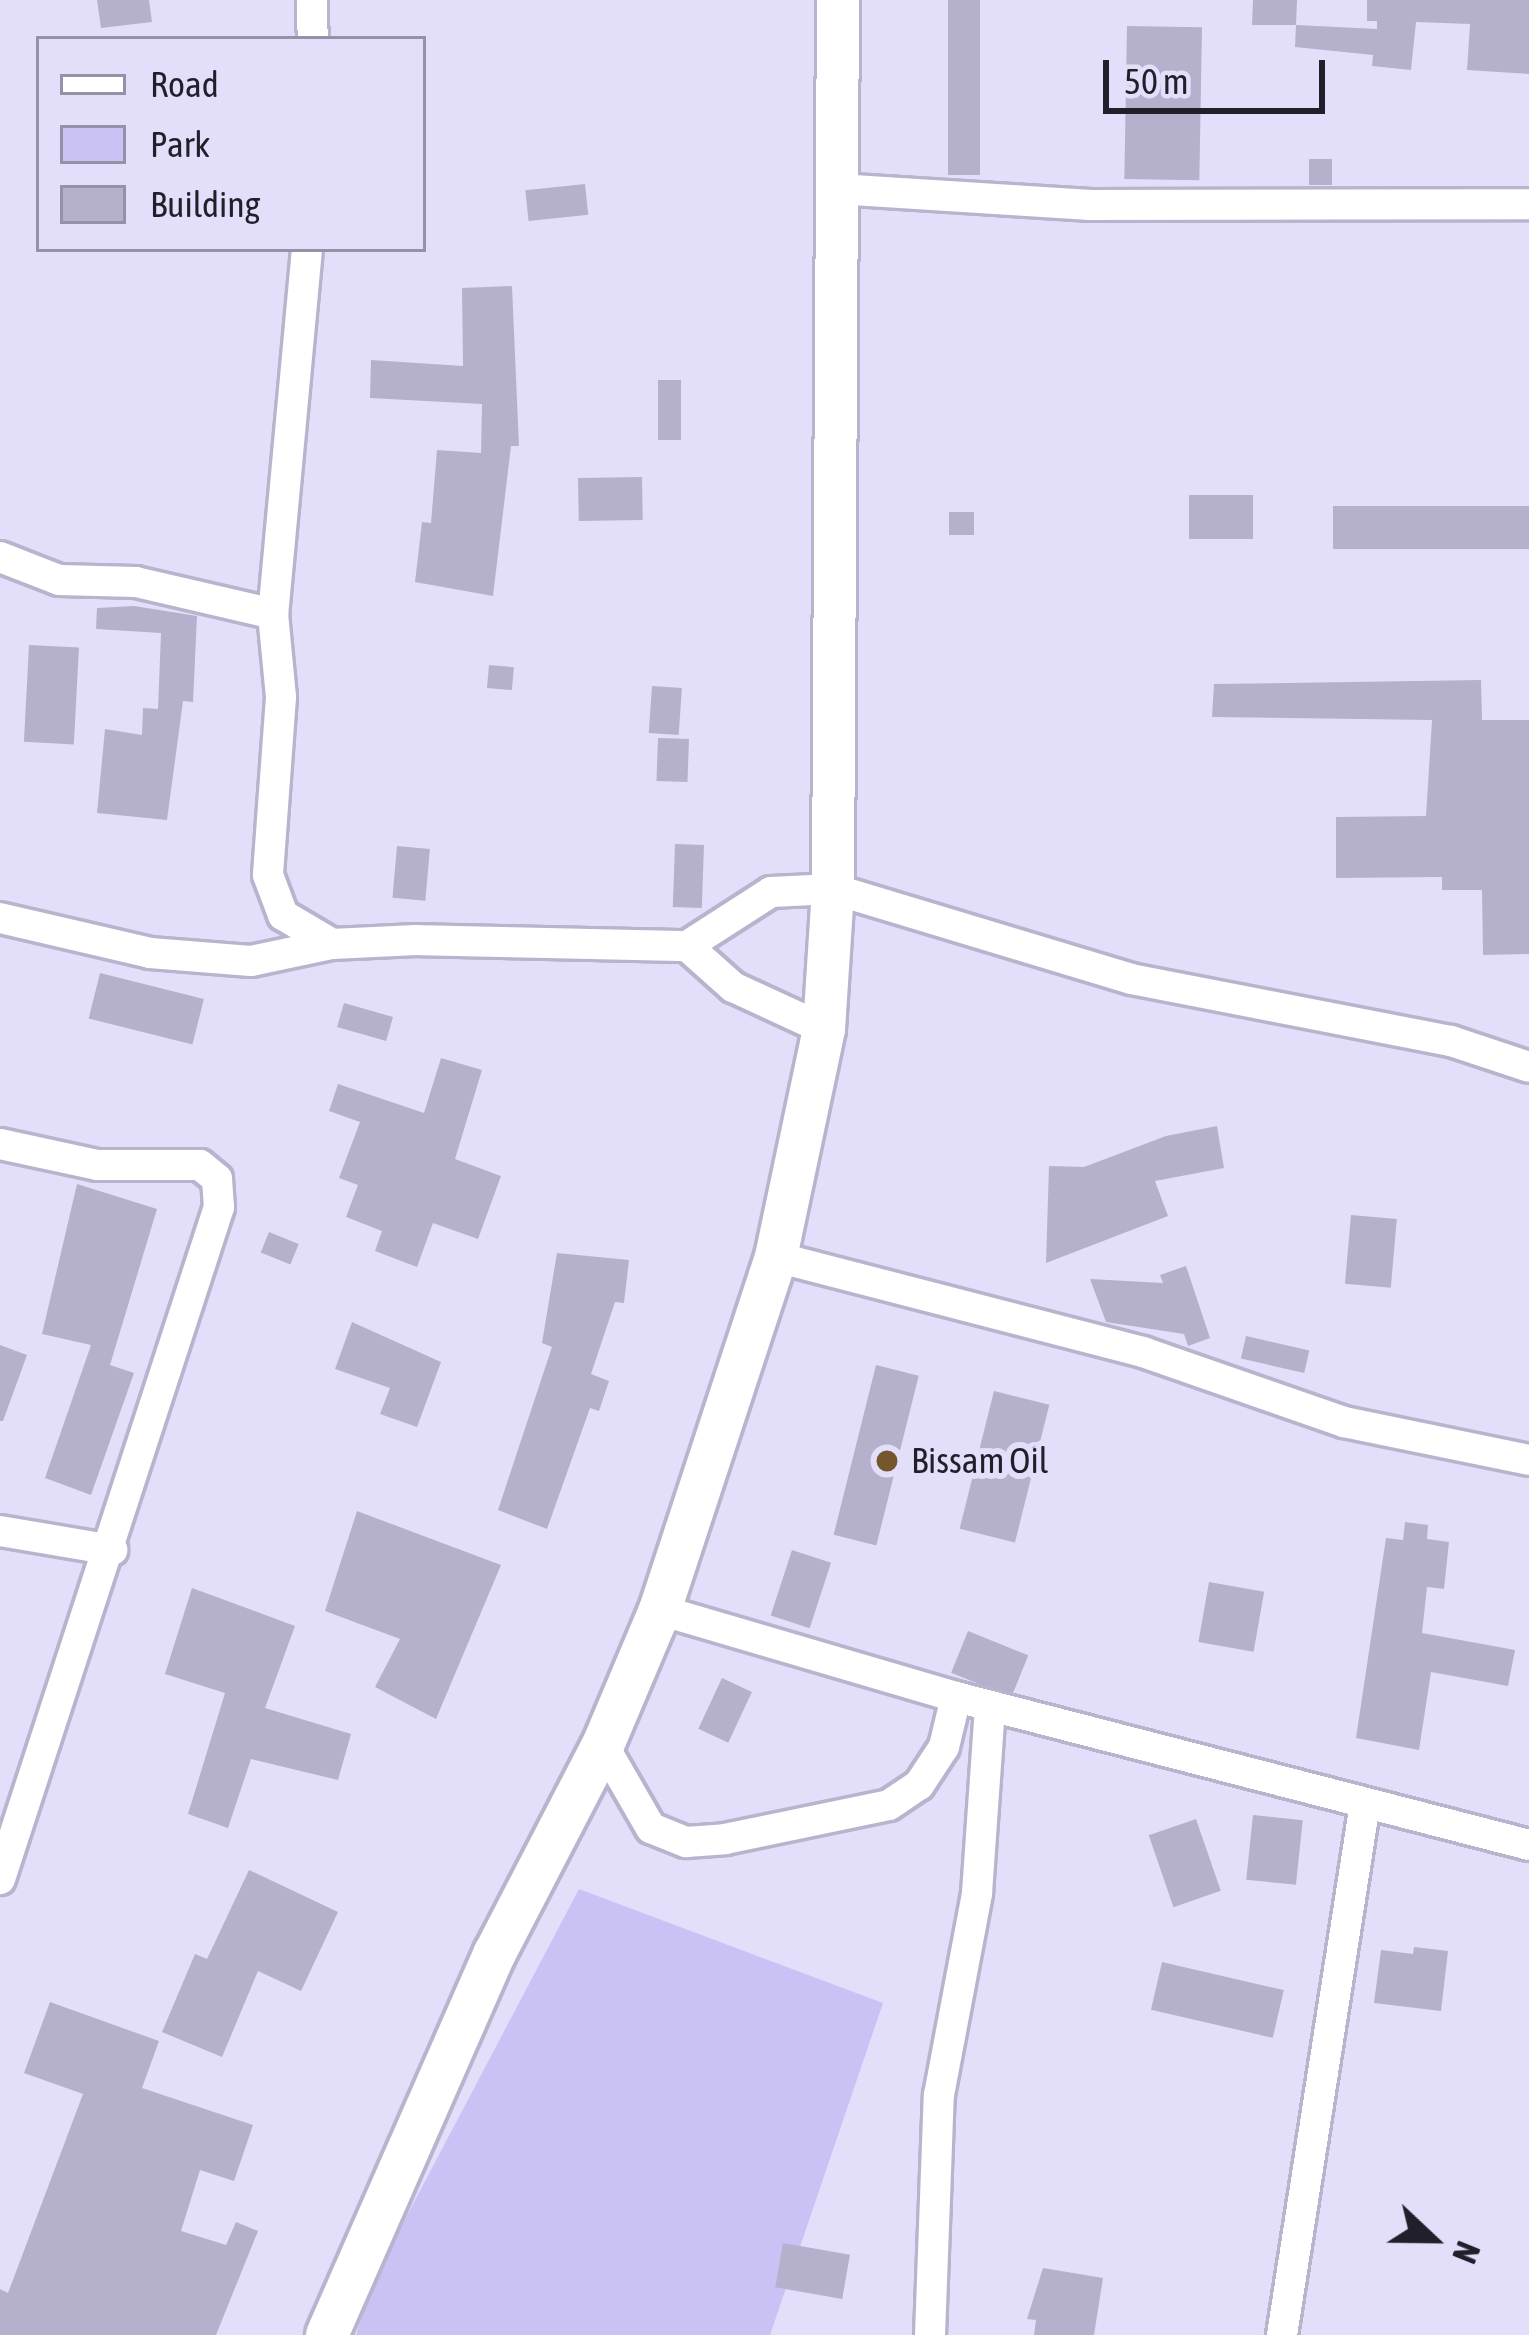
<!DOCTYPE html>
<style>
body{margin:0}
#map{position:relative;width:1529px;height:2335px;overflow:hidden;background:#e3dffb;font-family:"Asap Condensed",sans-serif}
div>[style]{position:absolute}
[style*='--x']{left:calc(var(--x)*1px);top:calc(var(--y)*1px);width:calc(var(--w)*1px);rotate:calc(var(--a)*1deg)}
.green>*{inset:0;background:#cac2f4}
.building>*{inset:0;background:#b5b1cc;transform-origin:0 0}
.roads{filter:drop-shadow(3px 0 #b8b4ce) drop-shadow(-3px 0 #b8b4ce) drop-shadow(0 3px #b8b4ce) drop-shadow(0 -3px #b8b4ce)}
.street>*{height:30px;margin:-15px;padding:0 15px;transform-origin:15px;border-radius:15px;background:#fff}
.secondary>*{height:42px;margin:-21px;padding:0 21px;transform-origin:21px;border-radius:21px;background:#fff}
.dots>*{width:33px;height:33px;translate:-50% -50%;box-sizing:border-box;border:6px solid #e3dffb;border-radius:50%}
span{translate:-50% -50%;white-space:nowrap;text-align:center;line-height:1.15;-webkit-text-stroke:12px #e3dffb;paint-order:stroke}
.poi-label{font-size:36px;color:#211f29}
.left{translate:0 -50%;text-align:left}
.legend{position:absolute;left:36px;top:36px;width:390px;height:216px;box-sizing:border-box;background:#e3dffb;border:3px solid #9592a7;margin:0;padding:15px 21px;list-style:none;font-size:36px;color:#211f29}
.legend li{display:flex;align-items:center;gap:24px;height:60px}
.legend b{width:60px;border:3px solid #9592a7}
.north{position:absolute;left:1373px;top:2179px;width:120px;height:120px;-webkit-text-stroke:9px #e3dffb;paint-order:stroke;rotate:112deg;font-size:33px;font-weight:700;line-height:48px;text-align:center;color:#211f29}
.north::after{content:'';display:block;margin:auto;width:42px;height:54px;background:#211f29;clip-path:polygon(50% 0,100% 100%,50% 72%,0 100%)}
.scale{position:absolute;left:1103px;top:60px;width:222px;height:54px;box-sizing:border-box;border:6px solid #211f29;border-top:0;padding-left:15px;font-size:36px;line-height:42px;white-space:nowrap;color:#211f29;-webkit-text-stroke:9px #e3dffb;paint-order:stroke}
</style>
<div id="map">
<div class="green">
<i style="clip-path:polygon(579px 1889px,883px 2003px,770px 2335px,356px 2335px,373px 2280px)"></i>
</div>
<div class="building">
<i style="clip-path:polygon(97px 0,149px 0,152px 22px,101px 28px)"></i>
<i style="left:948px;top:0;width:32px;height:175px"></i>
<i style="clip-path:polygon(1253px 0,1297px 0,1296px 25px,1377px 29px,1377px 21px,1367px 21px,1367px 0,1529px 0,1529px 74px,1467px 70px,1470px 24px,1416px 22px,1411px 70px,1372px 66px,1373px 55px,1295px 47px,1296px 25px,1252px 25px)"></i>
<i style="left:1127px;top:26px;width:75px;height:153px;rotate:1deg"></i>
<i style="left:1309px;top:159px;width:23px;height:26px"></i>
<i style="left:585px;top:184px;width:31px;height:60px;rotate:84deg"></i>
<i style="clip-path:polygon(512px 286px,519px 446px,511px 446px,493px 596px,415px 582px,422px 522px,431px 523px,437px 450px,481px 453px,482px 404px,370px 398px,371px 360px,463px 366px,462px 288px)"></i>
<i style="left:658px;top:380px;width:23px;height:60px"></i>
<i style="left:642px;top:477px;width:43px;height:64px;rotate:89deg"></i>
<i style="left:1253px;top:495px;width:44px;height:64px;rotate:90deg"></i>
<i style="left:1333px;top:506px;width:196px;height:43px"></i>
<i style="left:949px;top:512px;width:25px;height:23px"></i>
<i style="clip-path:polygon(134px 606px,197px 616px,193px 702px,183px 701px,167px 820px,97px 813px,105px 729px,142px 735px,143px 708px,158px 709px,161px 633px,96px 629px,97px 608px)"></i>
<i style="left:29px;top:645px;width:50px;height:97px;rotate:3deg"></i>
<i style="left:489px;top:665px;width:25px;height:23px;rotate:5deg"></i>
<i style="clip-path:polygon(1481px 680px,1482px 720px,1529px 720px,1529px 954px,1483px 955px,1482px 890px,1442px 890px,1442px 877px,1336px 878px,1336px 817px,1426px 816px,1432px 720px,1212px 717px,1214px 684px)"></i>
<i style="left:652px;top:686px;width:30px;height:47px;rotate:4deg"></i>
<i style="left:658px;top:738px;width:31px;height:43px;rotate:2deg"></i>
<i style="left:675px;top:844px;width:29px;height:63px;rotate:2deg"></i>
<i style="left:397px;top:846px;width:33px;height:52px;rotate:5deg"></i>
<i style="left:100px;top:973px;width:107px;height:47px;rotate:14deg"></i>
<i style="left:344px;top:1003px;width:51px;height:25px;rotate:16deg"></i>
<i style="clip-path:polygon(441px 1058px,482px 1070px,455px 1159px,501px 1176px,478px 1239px,433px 1223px,417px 1267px,375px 1251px,382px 1231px,346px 1217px,358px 1185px,339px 1178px,360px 1122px,329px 1111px,338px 1084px,424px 1113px)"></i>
<i style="clip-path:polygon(1217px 1126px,1224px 1168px,1155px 1181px,1168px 1216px,1046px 1263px,1049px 1166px,1084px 1167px,1166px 1136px)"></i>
<i style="clip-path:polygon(77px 1184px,157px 1209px,110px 1365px,134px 1373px,91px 1495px,45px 1478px,91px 1345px,42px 1334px)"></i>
<i style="left:1351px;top:1215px;width:46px;height:69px;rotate:5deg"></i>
<i style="left:269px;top:1232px;width:32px;height:22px;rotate:22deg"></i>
<i style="clip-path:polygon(557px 1253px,629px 1260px,624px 1303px,615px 1302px,591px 1374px,609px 1381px,599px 1411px,590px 1408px,547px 1529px,498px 1510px,552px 1347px,542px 1343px)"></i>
<i style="clip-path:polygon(1186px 1266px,1210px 1338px,1188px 1346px,1184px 1334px,1106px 1322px,1090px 1279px,1163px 1283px,1160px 1275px)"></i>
<i style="clip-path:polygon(352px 1322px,441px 1362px,417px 1427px,380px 1414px,390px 1388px,335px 1369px)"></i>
<i style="left:1246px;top:1336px;width:65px;height:23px;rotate:13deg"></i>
<i style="clip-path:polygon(0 1345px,27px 1355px,3px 1421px,0 1421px)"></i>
<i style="left:876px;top:1365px;width:44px;height:175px;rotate:14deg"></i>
<i style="left:994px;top:1391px;width:57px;height:142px;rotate:14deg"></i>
<i style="clip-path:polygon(357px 1511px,501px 1565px,436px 1719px,375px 1687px,400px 1639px,325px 1611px)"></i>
<i style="clip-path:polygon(1405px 1522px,1428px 1525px,1427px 1539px,1449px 1542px,1444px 1589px,1427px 1587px,1422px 1633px,1515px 1650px,1508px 1686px,1431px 1672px,1419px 1750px,1356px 1738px,1386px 1538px,1403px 1540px)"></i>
<i style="left:792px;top:1550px;width:41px;height:69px;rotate:18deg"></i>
<i style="left:1209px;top:1582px;width:56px;height:61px;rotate:10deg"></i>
<i style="clip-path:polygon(192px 1588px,295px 1626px,265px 1708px,351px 1734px,338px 1780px,251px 1759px,228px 1828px,188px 1814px,225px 1693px,165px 1674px)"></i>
<i style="left:968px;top:1631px;width:65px;height:45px;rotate:22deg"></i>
<i style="left:722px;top:1678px;width:33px;height:56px;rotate:25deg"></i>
<i style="left:1253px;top:1815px;width:50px;height:65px;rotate:6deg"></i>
<i style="left:1196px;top:1819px;width:76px;height:50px;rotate:71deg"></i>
<i style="clip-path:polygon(249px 1870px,338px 1912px,301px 1991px,258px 1971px,222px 2057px,162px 2032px,195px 1954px,207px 1959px)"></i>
<i style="clip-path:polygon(1414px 1947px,1448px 1951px,1441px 2011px,1374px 2003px,1381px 1950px,1413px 1954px)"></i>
<i style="left:1162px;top:1962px;width:125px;height:49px;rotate:13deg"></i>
<i style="clip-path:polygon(50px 2002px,159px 2041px,142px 2088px,253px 2125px,234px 2181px,200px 2170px,181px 2231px,226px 2245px,236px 2222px,258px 2231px,216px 2335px,0 2335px,0 2289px,8px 2293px,83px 2094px,24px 2073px)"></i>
<i style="left:783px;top:2243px;width:68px;height:45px;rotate:10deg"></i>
<i style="clip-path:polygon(1043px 2268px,1103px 2278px,1094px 2335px,1034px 2335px,1036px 2320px,1027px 2319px)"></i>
</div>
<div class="roads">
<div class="street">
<i style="--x:312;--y:0;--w:39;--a:89"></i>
<i style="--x:837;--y:189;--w:254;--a:3.6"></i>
<i style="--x:1090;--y:205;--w:439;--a:-0.1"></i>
<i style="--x:307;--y:249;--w:367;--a:95.3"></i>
<i style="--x:273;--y:614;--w:83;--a:84.5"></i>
<i style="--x:281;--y:697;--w:178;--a:94.2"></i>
<i style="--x:268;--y:875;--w:43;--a:69.4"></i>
<i style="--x:283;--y:915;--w:57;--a:30.6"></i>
<i style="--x:0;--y:557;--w:63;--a:21.3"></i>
<i style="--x:59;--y:580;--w:77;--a:1.5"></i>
<i style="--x:136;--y:582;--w:141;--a:13.1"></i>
<i style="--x:0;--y:918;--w:154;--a:13.1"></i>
<i style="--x:150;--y:953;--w:101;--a:4.5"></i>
<i style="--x:251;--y:961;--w:83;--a:-11.9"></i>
<i style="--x:332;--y:944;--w:84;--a:-2.7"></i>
<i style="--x:416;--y:940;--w:271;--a:1.3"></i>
<i style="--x:687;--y:946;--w:62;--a:41.7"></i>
<i style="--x:733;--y:987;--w:100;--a:24.8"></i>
<i style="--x:687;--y:946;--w:100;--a:-32.7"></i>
<i style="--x:771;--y:892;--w:62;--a:-2.8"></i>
<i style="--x:833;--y:889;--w:311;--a:16.8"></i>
<i style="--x:1131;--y:979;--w:326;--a:11"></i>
<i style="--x:1451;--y:1041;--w:82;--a:18.4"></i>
<i style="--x:0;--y:1144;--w:99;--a:12.2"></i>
<i style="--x:97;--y:1165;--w:103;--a:0"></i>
<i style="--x:200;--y:1165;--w:22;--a:39"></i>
<i style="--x:217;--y:1179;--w:28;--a:86"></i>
<i style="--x:219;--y:1207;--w:707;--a:108.05"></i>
<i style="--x:776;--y:1257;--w:379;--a:14.5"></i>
<i style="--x:1143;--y:1352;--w:213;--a:19.2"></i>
<i style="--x:1344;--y:1422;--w:189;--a:11.6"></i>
<i style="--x:0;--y:1531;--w:114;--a:9.6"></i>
<i style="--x:660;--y:1610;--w:309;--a:16.4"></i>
<i style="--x:956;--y:1697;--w:592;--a:14.48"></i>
<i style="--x:603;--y:1745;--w:96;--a:60"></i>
<i style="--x:651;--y:1828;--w:38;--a:22"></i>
<i style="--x:686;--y:1842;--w:39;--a:-4"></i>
<i style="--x:725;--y:1839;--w:167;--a:-11.7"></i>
<i style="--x:889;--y:1805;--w:36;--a:-34"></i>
<i style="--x:919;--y:1785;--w:45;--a:-56.7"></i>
<i style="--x:944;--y:1747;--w:51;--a:-76.5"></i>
<i style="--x:930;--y:2335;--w:240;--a:-87.9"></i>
<i style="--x:939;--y:2095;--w:206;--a:-79.3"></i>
<i style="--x:977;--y:1893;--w:187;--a:-86"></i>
<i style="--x:1282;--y:2335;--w:538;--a:-81.13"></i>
</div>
<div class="secondary">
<i style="--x:327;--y:2335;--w:417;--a:-66.3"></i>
<i style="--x:495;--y:1953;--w:234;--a:-62.6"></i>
<i style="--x:603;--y:1745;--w:147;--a:-67.1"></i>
<i style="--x:660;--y:1610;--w:372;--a:-71.8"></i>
<i style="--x:776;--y:1257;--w:233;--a:-78.1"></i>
<i style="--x:824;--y:1029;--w:140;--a:-86.3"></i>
<i style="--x:833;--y:889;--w:889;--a:-89.68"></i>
</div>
</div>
<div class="dots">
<i style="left:887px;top:1461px;background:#74582b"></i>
</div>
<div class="poi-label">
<span class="left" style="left:911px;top:1461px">Bissam Oil</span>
</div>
<ul class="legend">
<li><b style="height:15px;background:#fff"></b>Road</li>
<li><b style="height:33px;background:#cac2f4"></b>Park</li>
<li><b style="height:33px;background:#b5b1cc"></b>Building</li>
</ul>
<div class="north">N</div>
<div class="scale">50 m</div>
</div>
